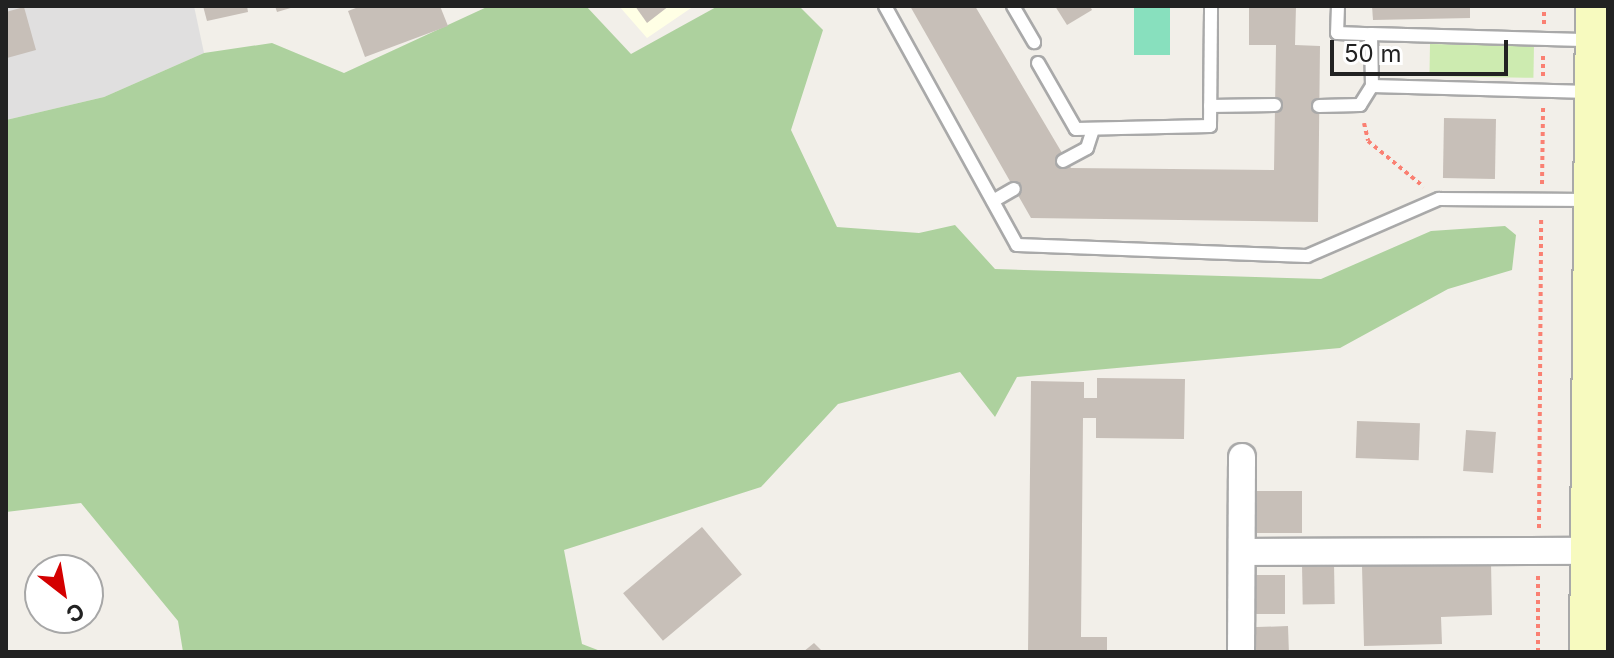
<!DOCTYPE html>
<meta charset="utf-8">
<style>
body{margin:0}
#map{position:relative;width:1614px;height:658px;overflow:hidden;background:#f2efe9;font-family:Inter,sans-serif}
div>[style]{position:absolute}
[style*='--x']{left:calc(var(--x)*1px);top:calc(var(--y)*1px);width:calc(var(--w)*1px);rotate:calc(var(--a)*1deg)}
.residential>*{inset:0;background:#e0dfdf}
.education>*{inset:0;background:#ffffe5}
.grass>*{inset:0;background:#cdebb0;transform-origin:0 0}
.forest>*{inset:0;background:#add19e}
.pitch>*{inset:0;background:#88e0be;transform-origin:0 0}
.building>*{inset:0;background:#c7bfb8;transform-origin:0 0}
.path>*{height:4px;margin-top:-2px;transform-origin:0;background:repeating-linear-gradient(90deg,#fa8072 0 4px,transparent 0 8px)}
.roads{filter:drop-shadow(2px 0 #a9a9a9) drop-shadow(-2px 0 #a9a9a9) drop-shadow(0 2px #a9a9a9) drop-shadow(0 -2px #a9a9a9)}
.lane>*{height:12px;margin:-6px;padding:0 6px;transform-origin:6px;border-radius:6px;background:#fff}
.street>*{height:26px;margin:-13px;padding:0 13px;transform-origin:13px;border-radius:13px;background:#fff}
.secondary>*{height:36px;margin:-18px;padding:0 18px;transform-origin:18px;border-radius:18px;background:#f7fabf}
span{translate:-50% -50%;white-space:nowrap;text-align:center;line-height:1.15;-webkit-text-stroke:8px #fff;paint-order:stroke}
.frame{position:absolute;inset:0;border:8px solid #222;pointer-events:none}
.north{position:absolute;left:24px;top:554px;width:80px;height:80px;box-sizing:border-box;background:#fff;border:2px solid #a7a7a7;border-radius:50%;rotate:149deg;font-size:22px;font-weight:700;line-height:32px;text-align:center;color:#222}
.north::after{content:'';display:block;margin:auto;width:28px;height:36px;background:#d40000;clip-path:polygon(50% 0,100% 100%,50% 72%,0 100%)}
.scale{position:absolute;left:1330px;top:40px;width:178px;height:36px;box-sizing:border-box;border:4px solid #222;border-top:0;padding-left:10px;font-size:24px;line-height:28px;white-space:nowrap;color:#222;-webkit-text-stroke:6px #fff;paint-order:stroke}
</style>
<div id="map">
<div class="residential">
<i style="clip-path:polygon(6px 6px,194px 6px,204px 53px,104px 97px,6px 120px)"></i>
</div>
<div class="education">
<i style="clip-path:polygon(619px 6px,694px 6px,647px 38px)"></i>
</div>
<div class="grass">
<i style="left:1430px;top:44px;width:104px;height:32px;rotate:1deg"></i>
</div>
<div class="forest">
<i style="clip-path:polygon(489px 6px,586px 6px,631px 54px,718px 6px,799px 6px,823px 30px,791px 130px,837px 227px,919px 233px,955px 225px,995px 269px,1321px 279px,1431px 231px,1505px 226px,1516px 235px,1512px 270px,1448px 289px,1340px 348px,1017px 377px,995px 417px,960px 372px,838px 404px,761px 487px,564px 550px,582px 644px,603px 652px,183px 652px,178px 621px,81px 503px,6px 512px,6px 120px,104px 97px,204px 53px,272px 43px,344px 73px)"></i>
</div>
<div class="pitch">
<i style="left:1134px;top:6px;width:36px;height:49px"></i>
</div>
<div class="building">
<i style="clip-path:polygon(203px 6px,247px 6px,248px 12px,207px 21px)"></i>
<i style="clip-path:polygon(275px 6px,294px 6px,294px 7px,277px 12px)"></i>
<i style="clip-path:polygon(361px 6px,440px 6px,448px 26px,365px 57px,348px 11px)"></i>
<i style="clip-path:polygon(635px 6px,669px 6px,647px 23px)"></i>
<i style="clip-path:polygon(910px 6px,975px 6px,1071px 168px,1274px 170px,1276px 45px,1249px 45px,1249px 6px,1296px 6px,1295px 45px,1320px 46px,1318px 222px,1031px 218px)"></i>
<i style="clip-path:polygon(1055px 6px,1090px 6px,1092px 10px,1067px 25px)"></i>
<i style="clip-path:polygon(1372px 6px,1470px 6px,1470px 18px,1373px 20px)"></i>
<i style="clip-path:polygon(24px 7px,36px 50px,7px 58px,6px 12px)"></i>
<i style="left:1444px;top:118px;width:52px;height:60px;rotate:1deg"></i>
<i style="clip-path:polygon(1097px 378px,1185px 379px,1184px 439px,1096px 438px,1096px 418px,1083px 418px,1081px 637px,1107px 637px,1107px 652px,1028px 652px,1031px 381px,1084px 382px,1084px 398px,1097px 398px)"></i>
<i style="left:1357px;top:421px;width:63px;height:37px;rotate:2deg"></i>
<i style="left:1466px;top:430px;width:30px;height:41px;rotate:4deg"></i>
<i style="left:1257px;top:491px;width:45px;height:42px"></i>
<i style="left:702px;top:527px;width:62px;height:103px;rotate:50deg"></i>
<i style="clip-path:polygon(1491px 562px,1492px 615px,1441px 617px,1442px 644px,1364px 646px,1362px 566px)"></i>
<i style="left:1334px;top:563px;width:41px;height:32px;rotate:89deg"></i>
<i style="left:1253px;top:575px;width:32px;height:39px"></i>
<i style="left:1288px;top:626px;width:26px;height:38px;rotate:88deg"></i>
<i style="clip-path:polygon(814px 643px,823px 652px,803px 652px)"></i>
</div>
<div class="path">
<i style="--x:1544;--y:24;--w:18;--a:-90"></i>
<i style="--x:1543;--y:76;--w:20;--a:-90"></i>
<i style="--x:1364;--y:123;--w:18;--a:77"></i>
<i style="--x:1368;--y:141;--w:72;--a:39.4"></i>
<i style="--x:1542;--y:184;--w:76;--a:-89.2"></i>
<i style="--x:1539;--y:528;--w:312;--a:-89.6"></i>
<i style="--x:1538;--y:652;--w:76;--a:-90"></i>
</div>
<div class="roads">
<div class="lane">
<i style="--x:885;--y:6;--w:273;--a:61.1"></i>
<i style="--x:1017;--y:245;--w:290;--a:2.2"></i>
<i style="--x:1307;--y:256;--w:144;--a:-23.4"></i>
<i style="--x:1439;--y:199;--w:151;--a:0.4"></i>
<i style="--x:1013;--y:6;--w:42;--a:59.7"></i>
<i style="--x:1338;--y:6;--w:27;--a:92"></i>
<i style="--x:1337;--y:33;--w:34;--a:2"></i>
<i style="--x:1038;--y:63;--w:76;--a:60.1"></i>
<i style="--x:1076;--y:129;--w:134;--a:-1.3"></i>
<i style="--x:1210;--y:126;--w:120;--a:-89.5"></i>
<i style="--x:1589;--y:92;--w:217;--a:-178.4"></i>
<i style="--x:1372;--y:86;--w:52;--a:-91.1"></i>
<i style="--x:1371;--y:34;--w:220;--a:1.6"></i>
<i style="--x:1210;--y:106;--w:65;--a:-0.9"></i>
<i style="--x:1319;--y:106;--w:41;--a:-1.4"></i>
<i style="--x:1360;--y:105;--w:22;--a:-58"></i>
<i style="--x:1063;--y:161;--w:27;--a:-28"></i>
<i style="--x:1087;--y:148;--w:20;--a:-72"></i>
<i style="--x:993;--y:201;--w:24;--a:-30"></i>
</div>
<div class="street">
<i style="--x:1242;--y:552;--w:347;--a:-0.2"></i>
<i style="--x:1241;--y:652;--w:195;--a:-89.7"></i>
</div>
<div class="secondary">
<i style="--x:1588;--y:652;--w:646;--a:-89.47"></i>
</div>
</div>
<div class="frame"></div>
<div class="north">С</div>
<div class="scale">50 m</div>
</div>
